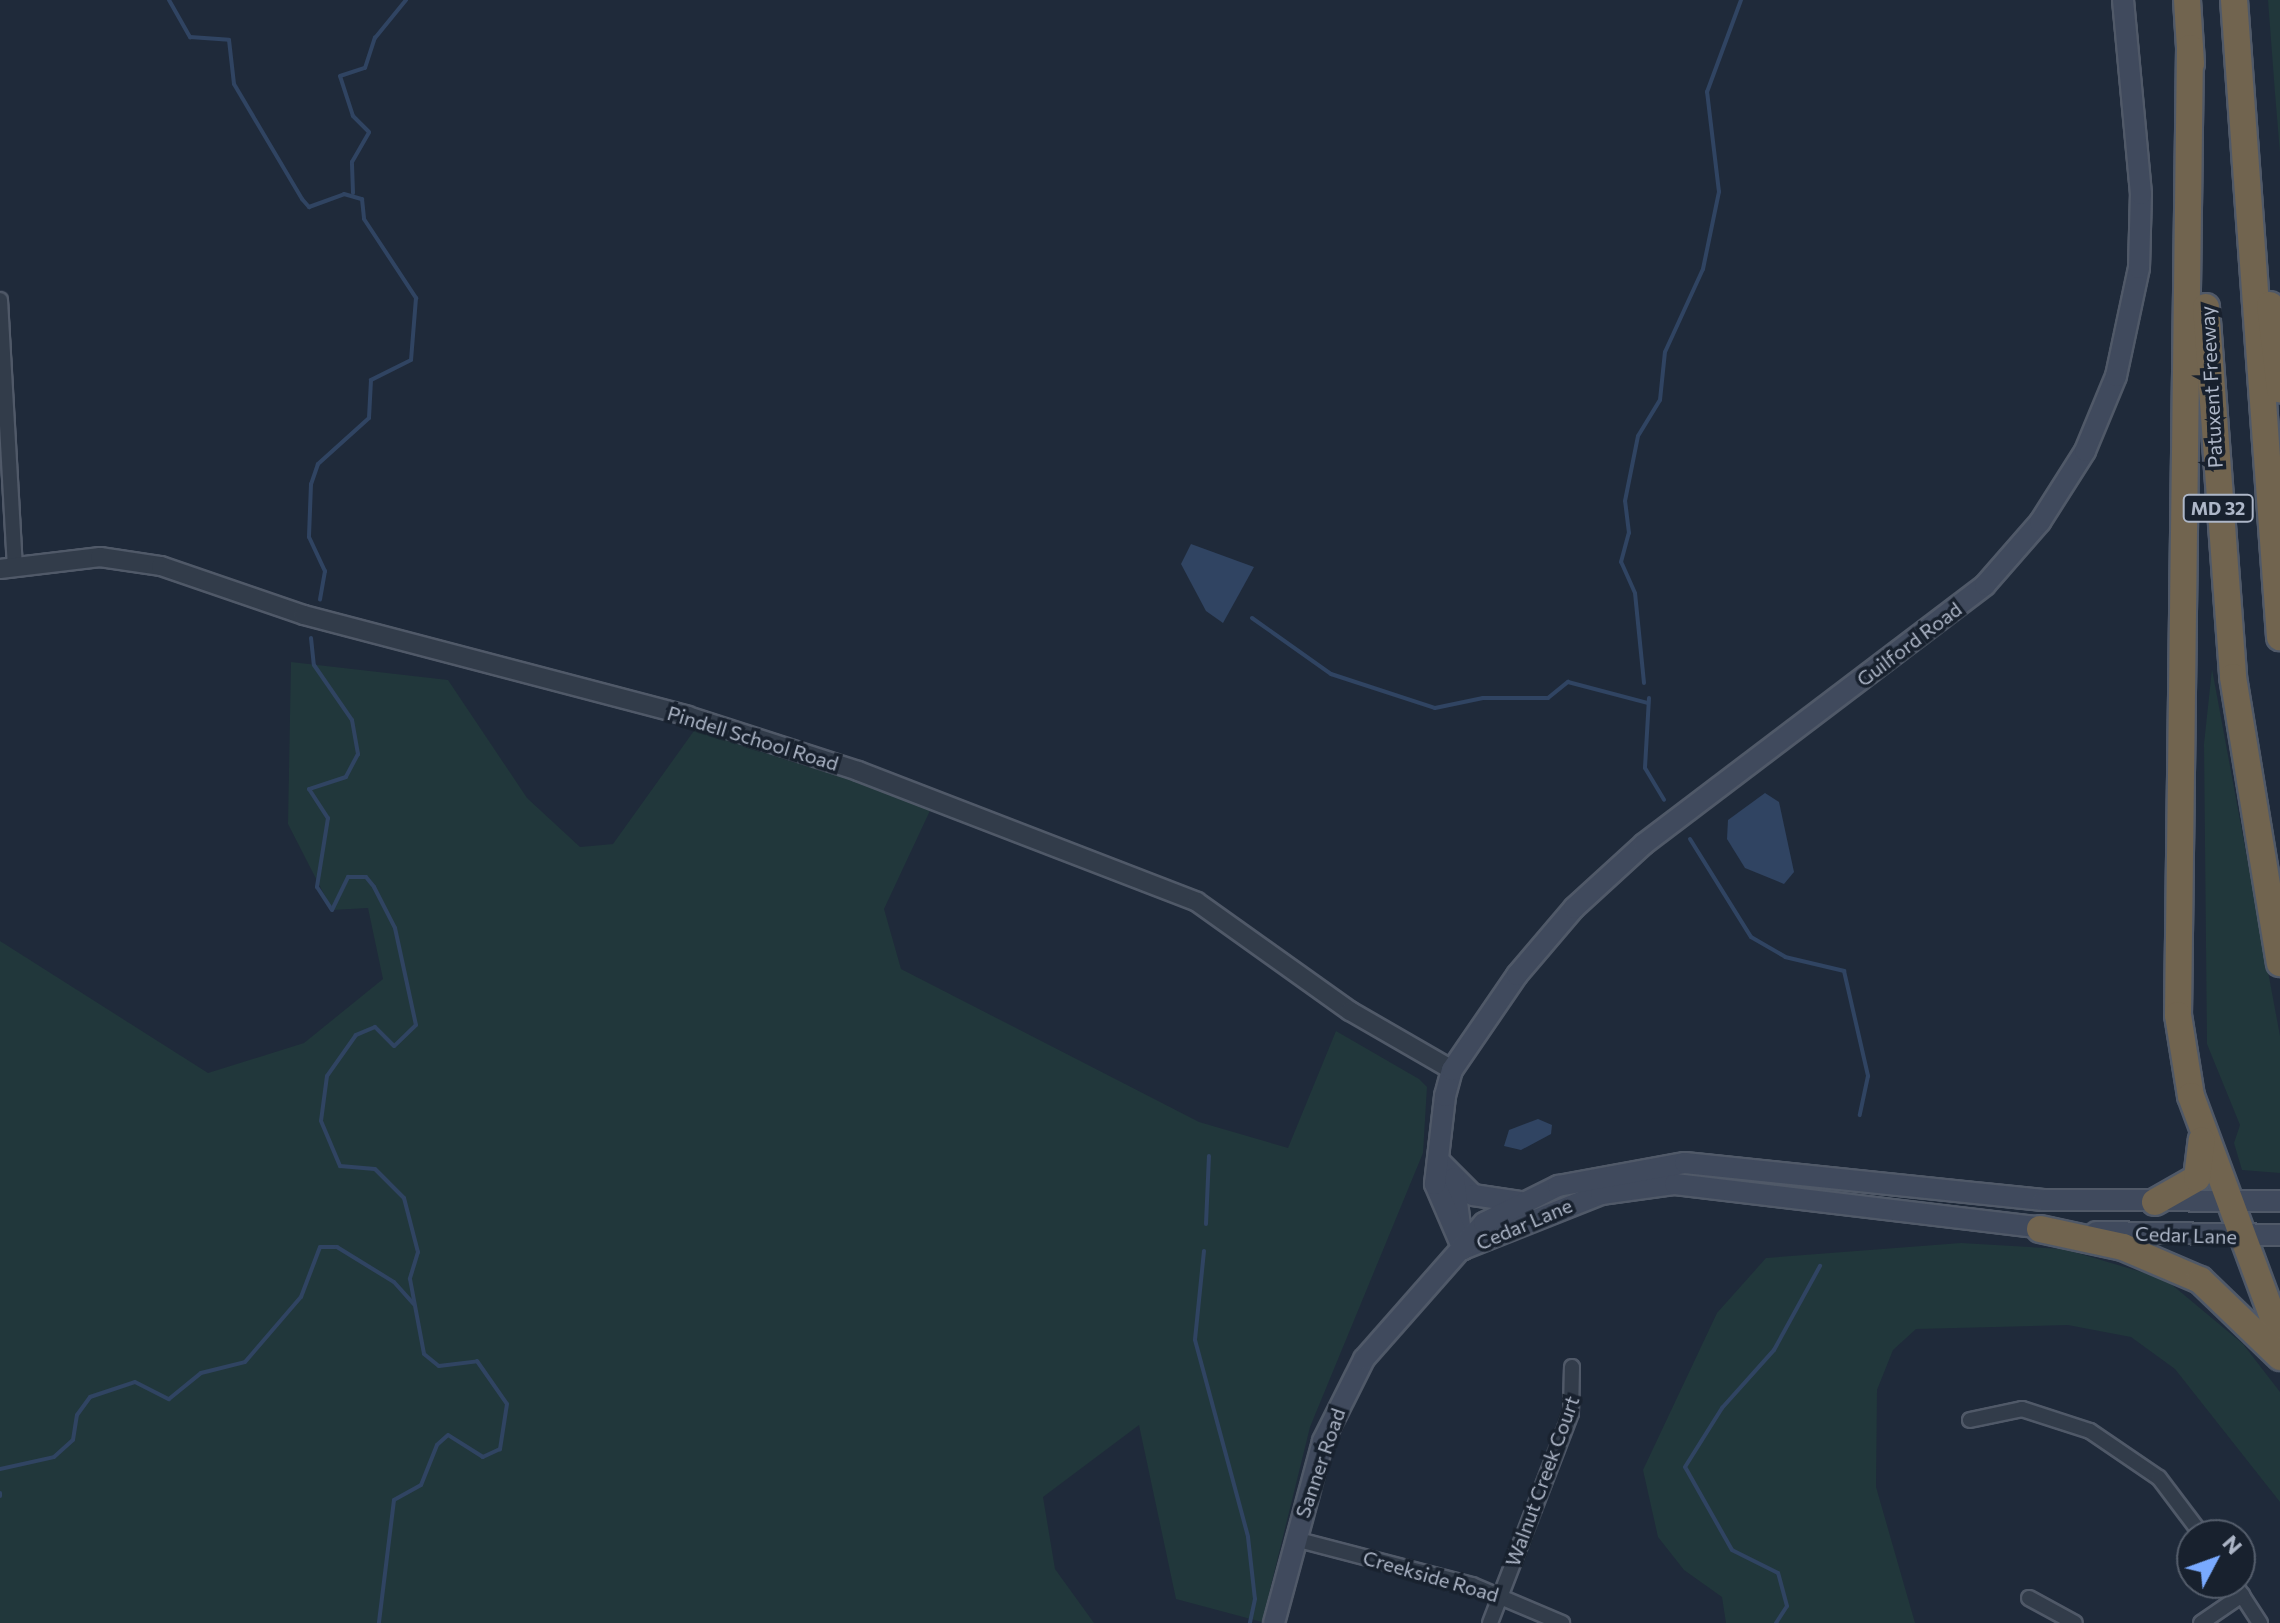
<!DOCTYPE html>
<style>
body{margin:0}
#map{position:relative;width:2280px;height:1623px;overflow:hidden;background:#1f2a3a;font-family:Commissioner,sans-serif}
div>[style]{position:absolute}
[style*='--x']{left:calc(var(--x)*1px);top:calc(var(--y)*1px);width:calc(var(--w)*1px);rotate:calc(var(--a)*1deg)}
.green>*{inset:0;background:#21373b}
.water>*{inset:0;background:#304462}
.stream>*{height:4px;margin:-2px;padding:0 2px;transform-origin:2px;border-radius:2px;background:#304462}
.roads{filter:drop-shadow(2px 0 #505968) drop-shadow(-2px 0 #505968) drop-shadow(0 2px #505968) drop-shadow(0 -2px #505968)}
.minor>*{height:14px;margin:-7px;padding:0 7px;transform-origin:7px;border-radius:7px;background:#323c4a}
.tertiary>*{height:18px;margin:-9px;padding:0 9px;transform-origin:9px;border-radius:9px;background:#323c4a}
.secondary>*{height:20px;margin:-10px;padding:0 10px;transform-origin:10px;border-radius:10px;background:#404a5d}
.motorway>*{height:26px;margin:-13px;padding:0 13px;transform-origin:13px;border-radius:13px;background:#71644f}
span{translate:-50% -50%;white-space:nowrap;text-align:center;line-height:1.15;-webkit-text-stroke:7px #18212e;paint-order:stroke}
.shield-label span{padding:2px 6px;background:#18212e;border:2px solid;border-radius:6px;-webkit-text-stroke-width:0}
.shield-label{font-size:18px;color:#adb6c7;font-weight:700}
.street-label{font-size:20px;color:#adb6c7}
.north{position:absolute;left:2176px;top:1519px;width:80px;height:80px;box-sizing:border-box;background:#18212e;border:2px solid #545d6b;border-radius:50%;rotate:49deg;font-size:22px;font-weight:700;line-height:32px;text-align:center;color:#adb6c7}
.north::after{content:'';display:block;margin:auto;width:28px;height:36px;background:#79aaff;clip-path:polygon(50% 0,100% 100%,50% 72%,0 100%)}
</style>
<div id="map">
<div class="green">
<i style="clip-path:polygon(2268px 0,2280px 0,2280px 153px,2275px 93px)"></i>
<i style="clip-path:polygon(291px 662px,448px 680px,527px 798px,580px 847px,613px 844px,701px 721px,935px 800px,884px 909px,901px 969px,1199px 1122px,1288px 1148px,1336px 1031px,1419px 1079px,1427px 1087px,1423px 1153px,1310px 1427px,1262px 1622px,1176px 1599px,1139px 1425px,1043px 1497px,1055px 1569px,1094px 1623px,0 1623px,0 941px,208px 1073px,304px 1043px,383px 979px,368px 908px,332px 910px,288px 824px)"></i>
<i style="clip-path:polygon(2212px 669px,2280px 1036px,2280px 1173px,2242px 1170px,2234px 1143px,2240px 1125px,2207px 1044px,2204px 744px)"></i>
<i style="clip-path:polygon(1961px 1243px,2064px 1249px,2165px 1279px,2243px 1344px,2280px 1392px,2280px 1502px,2175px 1369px,2131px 1337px,2068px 1325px,1916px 1329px,1893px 1350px,1877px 1390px,1876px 1487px,1915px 1623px,1726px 1623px,1722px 1597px,1684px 1570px,1658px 1537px,1643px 1470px,1717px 1313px,1766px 1258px)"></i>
</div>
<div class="water">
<i style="clip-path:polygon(1191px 544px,1254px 567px,1223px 623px,1206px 611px,1181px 564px)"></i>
<i style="clip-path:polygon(1765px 793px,1779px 802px,1794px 872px,1784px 884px,1745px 868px,1727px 839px,1728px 820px)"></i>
<i style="clip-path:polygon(1538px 1119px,1552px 1125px,1551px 1134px,1521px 1150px,1504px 1146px,1509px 1130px)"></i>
</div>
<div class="stream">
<i style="--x:169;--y:0;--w:43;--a:60.4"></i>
<i style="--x:190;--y:37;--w:39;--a:4"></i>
<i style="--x:229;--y:40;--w:44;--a:83.5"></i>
<i style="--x:234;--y:84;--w:134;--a:59.4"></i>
<i style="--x:302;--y:199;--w:11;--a:49"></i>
<i style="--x:309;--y:207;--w:37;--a:-20"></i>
<i style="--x:344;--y:194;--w:19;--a:16"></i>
<i style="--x:362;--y:199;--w:20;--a:84"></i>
<i style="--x:364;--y:219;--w:95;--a:56.6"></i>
<i style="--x:416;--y:298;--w:62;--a:94.6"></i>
<i style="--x:411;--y:360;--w:45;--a:153.4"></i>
<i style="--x:371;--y:380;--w:38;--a:93"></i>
<i style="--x:369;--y:418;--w:69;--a:138"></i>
<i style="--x:318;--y:464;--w:21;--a:109"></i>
<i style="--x:311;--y:484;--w:53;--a:92.2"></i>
<i style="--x:309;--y:537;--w:38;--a:65"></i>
<i style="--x:325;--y:571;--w:29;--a:100"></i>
<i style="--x:353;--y:193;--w:31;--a:-92"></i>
<i style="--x:352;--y:162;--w:34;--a:-60"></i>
<i style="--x:369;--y:132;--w:23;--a:-135"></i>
<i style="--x:353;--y:116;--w:42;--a:-108"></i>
<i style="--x:340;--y:76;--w:26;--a:-18"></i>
<i style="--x:365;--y:68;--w:32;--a:-72"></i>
<i style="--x:375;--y:38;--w:49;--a:-50.8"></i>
<i style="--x:1252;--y:618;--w:97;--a:35.3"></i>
<i style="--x:1331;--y:674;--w:109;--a:18.1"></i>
<i style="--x:1435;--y:708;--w:49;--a:-11.8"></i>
<i style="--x:1483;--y:698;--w:65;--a:0"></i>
<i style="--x:1548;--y:698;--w:26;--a:-39"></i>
<i style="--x:1568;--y:682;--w:83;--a:14.7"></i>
<i style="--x:311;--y:638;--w:27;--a:84"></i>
<i style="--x:314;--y:665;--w:67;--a:55.4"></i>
<i style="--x:352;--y:720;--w:35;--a:80"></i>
<i style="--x:358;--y:754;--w:26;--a:118"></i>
<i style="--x:346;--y:777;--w:39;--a:162"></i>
<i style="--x:309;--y:789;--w:35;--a:57"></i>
<i style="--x:328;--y:818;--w:70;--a:99.1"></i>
<i style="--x:317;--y:887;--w:27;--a:57"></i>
<i style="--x:332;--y:910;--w:37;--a:-64"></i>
<i style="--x:348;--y:877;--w:18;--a:0"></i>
<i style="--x:366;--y:877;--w:13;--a:51"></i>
<i style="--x:374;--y:887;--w:46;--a:62.9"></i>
<i style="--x:395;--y:928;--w:99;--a:77.8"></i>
<i style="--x:416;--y:1025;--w:30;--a:136"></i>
<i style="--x:394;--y:1046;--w:27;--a:-135"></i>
<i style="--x:375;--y:1027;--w:21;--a:157"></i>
<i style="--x:356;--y:1035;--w:50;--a:125.3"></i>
<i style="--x:327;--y:1076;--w:45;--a:97.6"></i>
<i style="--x:321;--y:1121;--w:49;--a:67.1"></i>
<i style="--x:340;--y:1166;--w:35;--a:5"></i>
<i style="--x:375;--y:1169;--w:41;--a:45"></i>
<i style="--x:404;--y:1198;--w:56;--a:75.5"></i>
<i style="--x:418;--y:1252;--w:28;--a:107"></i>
<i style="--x:410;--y:1279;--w:76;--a:79.4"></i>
<i style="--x:424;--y:1354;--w:19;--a:39"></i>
<i style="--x:439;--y:1366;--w:38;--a:-7"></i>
<i style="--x:477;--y:1361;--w:52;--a:55.1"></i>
<i style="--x:507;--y:1404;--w:46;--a:98.8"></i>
<i style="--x:500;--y:1449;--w:19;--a:155"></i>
<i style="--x:483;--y:1457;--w:41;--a:-147.8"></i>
<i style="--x:448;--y:1435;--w:15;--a:138"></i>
<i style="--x:437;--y:1445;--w:43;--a:111.8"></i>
<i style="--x:421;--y:1485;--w:31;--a:151"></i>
<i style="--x:394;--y:1500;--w:124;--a:97"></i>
<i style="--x:1644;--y:683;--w:90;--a:-95.7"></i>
<i style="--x:1635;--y:593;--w:34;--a:-114"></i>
<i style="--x:1621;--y:562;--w:30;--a:-75"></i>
<i style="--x:1629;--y:533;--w:32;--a:-97"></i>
<i style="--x:1625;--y:501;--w:66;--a:-78.7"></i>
<i style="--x:1638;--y:436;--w:42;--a:-58.6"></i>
<i style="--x:1660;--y:400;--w:48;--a:-84.1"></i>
<i style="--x:1665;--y:352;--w:91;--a:-65.4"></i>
<i style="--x:1703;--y:269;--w:79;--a:-78.3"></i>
<i style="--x:1719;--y:192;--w:101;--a:-96.8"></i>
<i style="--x:1707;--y:92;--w:98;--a:-69.7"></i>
<i style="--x:1649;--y:698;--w:70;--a:93.3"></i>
<i style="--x:1645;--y:768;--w:37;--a:59"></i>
<i style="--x:1690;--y:839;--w:115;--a:58.1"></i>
<i style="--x:1751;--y:937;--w:39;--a:30"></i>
<i style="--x:1785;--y:957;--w:61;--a:13.3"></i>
<i style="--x:1844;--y:971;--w:108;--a:77.1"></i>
<i style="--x:1868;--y:1076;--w:40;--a:102"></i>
<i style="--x:1206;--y:1224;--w:68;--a:-87.5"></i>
<i style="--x:1204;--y:1251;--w:89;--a:95.8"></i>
<i style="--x:1195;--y:1340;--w:204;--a:74.9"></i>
<i style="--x:1248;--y:1537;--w:62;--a:83.6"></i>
<i style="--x:1255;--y:1599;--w:25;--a:102"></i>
<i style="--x:0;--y:1469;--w:55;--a:-12.5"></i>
<i style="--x:54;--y:1457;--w:25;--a:-42"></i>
<i style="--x:73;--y:1440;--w:25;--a:-81"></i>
<i style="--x:77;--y:1415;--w:22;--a:-54"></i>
<i style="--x:90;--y:1397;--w:47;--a:-18.4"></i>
<i style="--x:135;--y:1382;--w:38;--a:27"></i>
<i style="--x:169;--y:1399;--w:41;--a:-39.1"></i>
<i style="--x:201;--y:1373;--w:45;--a:-14"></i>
<i style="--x:245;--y:1362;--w:86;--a:-49.3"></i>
<i style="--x:301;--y:1297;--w:53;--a:-69.2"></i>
<i style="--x:320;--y:1247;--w:17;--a:0"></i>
<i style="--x:337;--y:1247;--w:67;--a:31.6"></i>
<i style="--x:394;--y:1282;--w:30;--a:48"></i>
<i style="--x:0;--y:1493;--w:3;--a:90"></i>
<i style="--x:1776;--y:1623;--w:20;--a:-57"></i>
<i style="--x:1787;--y:1606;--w:34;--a:-105"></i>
<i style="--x:1778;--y:1573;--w:51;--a:-153.4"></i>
<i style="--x:1732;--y:1550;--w:95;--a:-119.5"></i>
<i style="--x:1685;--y:1467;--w:70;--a:-57.9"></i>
<i style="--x:1722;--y:1408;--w:78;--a:-48.1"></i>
<i style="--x:1774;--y:1350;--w:96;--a:-61.3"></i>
</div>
<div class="roads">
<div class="minor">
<i style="--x:0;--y:300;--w:265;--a:86.8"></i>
<i style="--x:1970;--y:1420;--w:53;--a:-11.9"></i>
<i style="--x:2022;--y:1409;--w:71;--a:17.9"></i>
<i style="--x:2090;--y:1431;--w:83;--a:34.3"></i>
<i style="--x:2159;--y:1478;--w:71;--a:53"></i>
<i style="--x:1295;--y:1539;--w:183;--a:14.6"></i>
<i style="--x:1472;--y:1585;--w:98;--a:22.9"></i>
<i style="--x:2234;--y:1583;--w:48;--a:57"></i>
<i style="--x:2029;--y:1598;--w:52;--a:28.5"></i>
<i style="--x:1490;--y:1623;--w:225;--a:-68.9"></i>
<i style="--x:1571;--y:1413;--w:46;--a:-88.8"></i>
<i style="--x:2201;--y:1623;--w:50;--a:-34.3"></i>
</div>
<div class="tertiary">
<i style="--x:0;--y:569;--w:101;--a:-6.8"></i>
<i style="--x:100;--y:557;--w:62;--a:8.4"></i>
<i style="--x:161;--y:566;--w:151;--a:18.9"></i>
<i style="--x:304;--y:615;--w:397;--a:14.7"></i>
<i style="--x:688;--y:716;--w:179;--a:17.9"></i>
<i style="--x:858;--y:771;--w:363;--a:21.1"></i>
<i style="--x:1197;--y:902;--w:188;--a:35.5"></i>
<i style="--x:1350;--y:1011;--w:118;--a:30"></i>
</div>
<div class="secondary">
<i style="--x:1441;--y:1163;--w:45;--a:45"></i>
<i style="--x:1473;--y:1195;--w:49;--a:8.3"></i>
<i style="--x:1454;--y:1178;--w:72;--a:82.8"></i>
<i style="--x:2096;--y:1232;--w:184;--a:0.9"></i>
<i style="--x:1463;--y:1249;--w:71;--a:-113.3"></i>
<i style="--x:1435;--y:1184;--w:89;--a:-83.5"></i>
<i style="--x:1445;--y:1096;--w:27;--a:-75"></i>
<i style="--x:1452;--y:1070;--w:115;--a:-55.6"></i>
<i style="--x:1517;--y:975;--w:88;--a:-49.6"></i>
<i style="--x:1574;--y:908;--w:95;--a:-42.4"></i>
<i style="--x:1644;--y:844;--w:428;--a:-37.2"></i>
<i style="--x:1985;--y:585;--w:84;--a:-48.9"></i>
<i style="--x:2040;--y:522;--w:84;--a:-57.6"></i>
<i style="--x:2085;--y:451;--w:81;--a:-67.5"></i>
<i style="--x:2116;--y:376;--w:110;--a:-78"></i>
<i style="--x:2139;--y:268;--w:74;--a:-88.5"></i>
<i style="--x:2141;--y:194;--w:195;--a:-95.3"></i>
<i style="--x:1463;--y:1249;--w:149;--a:-21.7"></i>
<i style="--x:1601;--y:1194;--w:75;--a:-7.7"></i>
<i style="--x:1675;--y:1184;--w:380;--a:6.8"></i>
<i style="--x:1274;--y:1623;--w:188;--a:-74.9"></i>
<i style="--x:1323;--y:1441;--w:92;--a:-63.4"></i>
<i style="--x:1364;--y:1359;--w:181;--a:-48.6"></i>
<i style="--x:1484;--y:1223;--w:83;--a:-26.6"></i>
<i style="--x:1558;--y:1186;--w:129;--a:-10.3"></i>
<i style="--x:1685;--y:1163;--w:360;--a:5.9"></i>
<i style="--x:2043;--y:1200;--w:237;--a:0.2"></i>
</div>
<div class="motorway">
<i style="--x:2187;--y:0;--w:64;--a:86.4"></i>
<i style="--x:2234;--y:0;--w:639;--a:85.87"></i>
<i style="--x:2190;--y:48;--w:967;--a:90.71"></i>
<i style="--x:2178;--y:1015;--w:82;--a:80.9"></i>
<i style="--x:2191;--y:1096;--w:257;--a:69.7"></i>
<i style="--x:2270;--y:305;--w:85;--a:83.2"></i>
<i style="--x:2206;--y:307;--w:371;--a:85.8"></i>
<i style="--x:2233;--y:677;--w:290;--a:80.7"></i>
<i style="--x:2155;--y:1202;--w:48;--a:-29.7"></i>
<i style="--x:2197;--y:1178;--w:38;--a:-83"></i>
<i style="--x:2040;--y:1229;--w:85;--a:12.2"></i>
<i style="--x:2123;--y:1247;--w:84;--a:23.2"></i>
<i style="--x:2200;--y:1280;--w:111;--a:43.9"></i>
</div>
</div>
<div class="shield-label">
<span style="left:2218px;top:508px">MD 32</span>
</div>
<div class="street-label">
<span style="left:2211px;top:387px;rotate:-93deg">Patuxent Freeway</span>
<span style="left:1909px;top:644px;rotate:-37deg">Guilford Road</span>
<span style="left:753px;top:738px;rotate:17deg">Pindell School Road</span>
<span style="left:1524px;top:1224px;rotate:-23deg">Cedar Lane</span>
<span style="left:2186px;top:1235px;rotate:2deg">Cedar Lane</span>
<span style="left:1320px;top:1463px;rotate:-71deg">Sanner Road</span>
<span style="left:1542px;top:1481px;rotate:-70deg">Walnut Creek Court</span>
<span style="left:1431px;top:1576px;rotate:16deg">Creekside Road</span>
</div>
<div class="north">N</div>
</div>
